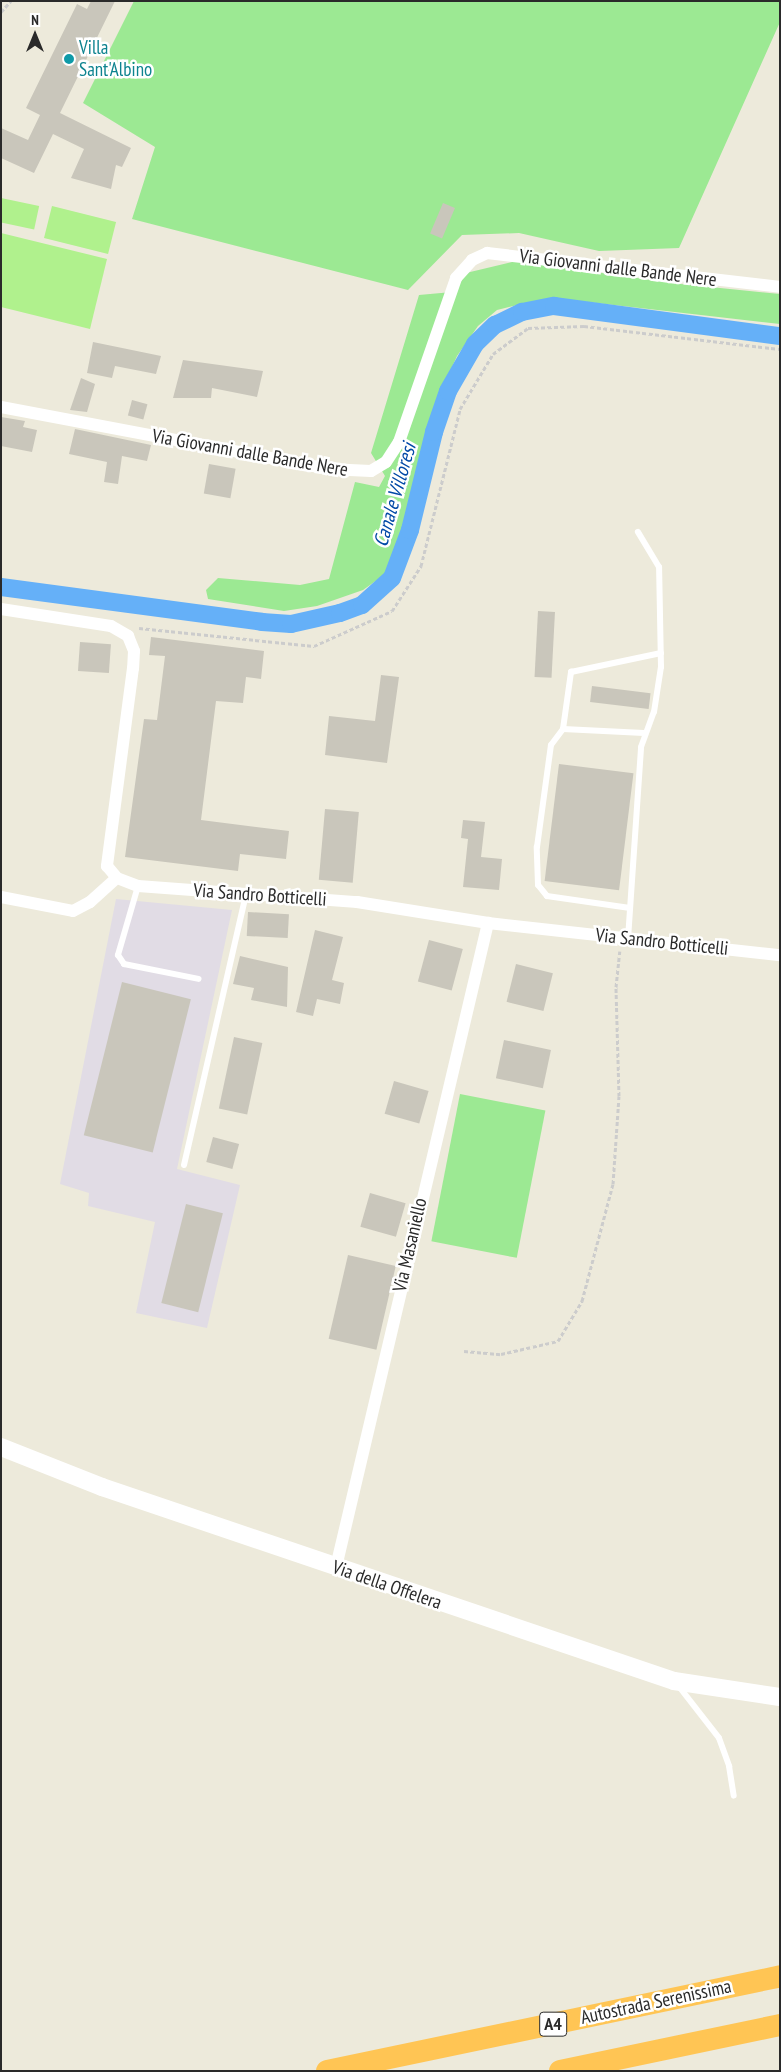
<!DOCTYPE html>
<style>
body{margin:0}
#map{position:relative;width:781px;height:2072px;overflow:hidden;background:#edeadb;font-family:"PT Sans Narrow",sans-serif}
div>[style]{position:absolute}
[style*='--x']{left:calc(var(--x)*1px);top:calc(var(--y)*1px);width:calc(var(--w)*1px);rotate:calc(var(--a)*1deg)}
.industrial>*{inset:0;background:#e1dce5}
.green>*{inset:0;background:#9ce993;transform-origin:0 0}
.pitch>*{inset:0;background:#b0f18d;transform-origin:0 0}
.canal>*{height:18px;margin:-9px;padding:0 9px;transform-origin:9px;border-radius:9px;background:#65b0f8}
.building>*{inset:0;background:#c9c6bb;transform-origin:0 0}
.path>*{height:3px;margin-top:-1.5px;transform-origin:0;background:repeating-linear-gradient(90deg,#ccc 0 4px,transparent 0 6.5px)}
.lane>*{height:6px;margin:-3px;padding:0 3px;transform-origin:3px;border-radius:3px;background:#fff}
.street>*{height:12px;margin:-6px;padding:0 6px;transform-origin:6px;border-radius:6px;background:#fff}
.secondary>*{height:18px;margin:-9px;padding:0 9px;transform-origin:9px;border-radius:9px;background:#fff}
.highway>*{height:22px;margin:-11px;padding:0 11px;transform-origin:11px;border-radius:11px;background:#ffc554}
.dots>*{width:14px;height:14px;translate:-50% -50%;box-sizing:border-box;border:2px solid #fff;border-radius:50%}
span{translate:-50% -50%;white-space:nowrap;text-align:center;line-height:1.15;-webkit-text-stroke:5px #fff;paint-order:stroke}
.shield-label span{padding:1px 4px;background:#fff;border:1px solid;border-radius:4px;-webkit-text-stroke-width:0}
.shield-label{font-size:18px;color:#2a2a2a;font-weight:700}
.culture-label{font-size:19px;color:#0d838f}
.left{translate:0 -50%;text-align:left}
.street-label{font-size:19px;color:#2a2a2a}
.water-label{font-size:20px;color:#0249a6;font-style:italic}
.frame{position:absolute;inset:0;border:2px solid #2a2a2a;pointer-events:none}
.north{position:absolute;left:10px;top:10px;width:50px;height:50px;-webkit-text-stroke:4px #fff;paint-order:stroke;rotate:0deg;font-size:14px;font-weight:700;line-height:20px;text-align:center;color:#2a2a2a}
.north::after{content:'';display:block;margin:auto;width:18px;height:22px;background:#2a2a2a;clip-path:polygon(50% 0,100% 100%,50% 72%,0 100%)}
</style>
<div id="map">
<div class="industrial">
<i style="clip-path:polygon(116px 899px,232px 910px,177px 1169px,240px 1185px,207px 1328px,136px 1313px,155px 1222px,88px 1206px,89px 1193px,60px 1184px)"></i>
</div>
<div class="green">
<i style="clip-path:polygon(134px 1px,780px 1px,780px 22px,679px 248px,599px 251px,519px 233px,462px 235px,408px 290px,132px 219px,155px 147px,83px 103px)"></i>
<i style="clip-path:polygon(516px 261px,681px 284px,780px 294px,780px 324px,579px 301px,530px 302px,497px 310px,478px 326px,457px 356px,444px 385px,396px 550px,384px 575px,363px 590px,317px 606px,284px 611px,208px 599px,206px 590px,218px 578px,300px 585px,329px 579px,355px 482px,379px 487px,385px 476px,371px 453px,419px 295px,452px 292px,466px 273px)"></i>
<i style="left:460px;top:1094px;width:87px;height:150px;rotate:11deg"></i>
</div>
<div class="pitch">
<i style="left:1px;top:198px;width:39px;height:24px;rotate:12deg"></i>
<i style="left:52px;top:206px;width:66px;height:33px;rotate:14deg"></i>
<i style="clip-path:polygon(1px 233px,107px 259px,90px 329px,1px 307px)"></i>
</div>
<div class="canal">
<i style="--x:1;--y:587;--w:263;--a:7.6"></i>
<i style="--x:262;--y:622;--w:29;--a:4"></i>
<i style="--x:291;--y:624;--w:50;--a:-12.7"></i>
<i style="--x:340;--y:613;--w:23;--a:-20"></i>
<i style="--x:362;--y:605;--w:40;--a:-42"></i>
<i style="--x:392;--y:578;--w:51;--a:-69.4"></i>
<i style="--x:410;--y:530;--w:101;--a:-76.2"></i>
<i style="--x:434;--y:432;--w:43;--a:-71.1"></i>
<i style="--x:448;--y:391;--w:54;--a:-60.1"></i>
<i style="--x:475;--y:344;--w:28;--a:-44"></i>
<i style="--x:495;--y:325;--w:30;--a:-26"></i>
<i style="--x:522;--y:312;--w:33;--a:-11"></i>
<i style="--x:554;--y:306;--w:228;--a:7.6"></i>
</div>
<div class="building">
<i style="clip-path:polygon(91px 1px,115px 1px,60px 113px,131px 148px,122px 167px,116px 165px,111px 189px,71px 178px,84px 149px,53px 134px,34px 173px,1px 158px,1px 128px,28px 140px,40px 115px,26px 108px,77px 4px,87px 9px)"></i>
<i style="left:443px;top:203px;width:13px;height:33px;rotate:23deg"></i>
<i style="clip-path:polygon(93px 342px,161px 356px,156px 374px,115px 366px,112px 378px,87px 373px)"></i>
<i style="clip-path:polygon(183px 360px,263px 371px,257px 397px,212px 388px,211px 398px,173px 398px)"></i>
<i style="clip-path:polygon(81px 378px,95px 384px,87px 412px,70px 410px)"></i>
<i style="left:132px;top:400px;width:16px;height:16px;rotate:15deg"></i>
<i style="clip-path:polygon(1px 417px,25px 421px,23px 427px,37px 430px,32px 452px,1px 446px)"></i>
<i style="clip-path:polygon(75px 429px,151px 445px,147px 461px,122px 456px,118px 484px,104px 482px,107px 462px,69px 454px)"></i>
<i style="left:209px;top:464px;width:27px;height:30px;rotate:10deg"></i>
<i style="left:538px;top:611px;width:17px;height:66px;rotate:3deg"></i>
<i style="clip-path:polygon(151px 637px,264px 651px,261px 679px,246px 677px,243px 703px,216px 701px,201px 820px,289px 831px,286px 859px,240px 854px,238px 871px,125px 857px,144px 719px,157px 720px,165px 656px,149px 655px)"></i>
<i style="left:80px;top:642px;width:31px;height:29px;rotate:4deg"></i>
<i style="clip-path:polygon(381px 675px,399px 677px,387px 763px,325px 755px,329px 716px,375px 721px)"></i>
<i style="left:592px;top:686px;width:59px;height:16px;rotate:7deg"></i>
<i style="left:559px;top:764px;width:75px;height:118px;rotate:7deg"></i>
<i style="left:325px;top:809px;width:34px;height:71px;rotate:5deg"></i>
<i style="clip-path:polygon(463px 820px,485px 822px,481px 857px,502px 859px,499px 890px,463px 887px,468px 839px,461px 838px)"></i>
<i style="left:248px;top:912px;width:41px;height:24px;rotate:3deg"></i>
<i style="clip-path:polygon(315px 930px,343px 937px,332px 980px,344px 983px,340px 1004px,317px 999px,313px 1016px,296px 1012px)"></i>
<i style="left:429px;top:940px;width:35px;height:43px;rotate:15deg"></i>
<i style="clip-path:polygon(240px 956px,288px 967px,287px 1007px,251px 1000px,254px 988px,233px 984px)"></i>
<i style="left:516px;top:964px;width:38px;height:39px;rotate:14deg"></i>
<i style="left:122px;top:982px;width:71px;height:158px;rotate:14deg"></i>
<i style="left:234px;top:1037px;width:29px;height:73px;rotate:12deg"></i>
<i style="left:504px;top:1040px;width:48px;height:39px;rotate:12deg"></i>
<i style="left:394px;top:1081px;width:36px;height:34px;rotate:16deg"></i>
<i style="left:213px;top:1137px;width:27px;height:26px;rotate:15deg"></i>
<i style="left:370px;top:1193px;width:37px;height:35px;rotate:16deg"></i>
<i style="left:186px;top:1204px;width:38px;height:102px;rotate:14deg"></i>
<i style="left:348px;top:1255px;width:49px;height:86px;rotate:13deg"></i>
</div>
<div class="path">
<i style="--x:1;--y:12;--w:15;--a:-48"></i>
<i style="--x:139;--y:628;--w:176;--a:5.9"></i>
<i style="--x:314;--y:646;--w:85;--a:-24.2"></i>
<i style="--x:392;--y:611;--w:54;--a:-57.2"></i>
<i style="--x:421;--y:566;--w:162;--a:-76"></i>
<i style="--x:460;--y:409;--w:64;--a:-59"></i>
<i style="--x:493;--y:354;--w:44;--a:-36.6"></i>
<i style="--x:528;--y:328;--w:56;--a:-2"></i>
<i style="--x:584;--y:326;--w:197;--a:6.7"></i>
<i style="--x:464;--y:1351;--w:37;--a:5"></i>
<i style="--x:501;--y:1354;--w:58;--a:-12.8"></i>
<i style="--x:558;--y:1341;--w:47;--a:-59"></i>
<i style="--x:582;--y:1301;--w:121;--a:-75.2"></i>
<i style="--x:613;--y:1184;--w:88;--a:-86.1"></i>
<i style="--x:619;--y:1096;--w:109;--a:-91.6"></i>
<i style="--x:616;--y:987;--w:36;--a:-84"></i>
</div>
<div class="lane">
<i style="--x:563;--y:729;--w:58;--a:-82"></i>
<i style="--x:571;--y:672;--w:92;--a:-11.9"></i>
<i style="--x:138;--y:886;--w:72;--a:106.2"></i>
<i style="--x:118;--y:955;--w:11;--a:56"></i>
<i style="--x:124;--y:964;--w:76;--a:11.3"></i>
<i style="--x:630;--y:908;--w:84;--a:-171.8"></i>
<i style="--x:547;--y:896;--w:14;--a:-129"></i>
<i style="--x:538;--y:885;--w:38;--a:-92"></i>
<i style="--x:537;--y:847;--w:103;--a:-82.2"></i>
<i style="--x:551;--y:745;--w:20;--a:-53"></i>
<i style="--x:563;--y:729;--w:81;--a:2.8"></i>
<i style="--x:628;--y:939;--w:192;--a:-86.1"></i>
<i style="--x:641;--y:747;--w:37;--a:-70"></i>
<i style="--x:654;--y:712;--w:46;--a:-81.2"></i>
<i style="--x:661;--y:667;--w:100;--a:-91.1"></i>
<i style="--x:659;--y:567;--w:41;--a:-121"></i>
<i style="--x:184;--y:1165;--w:278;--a:-77.1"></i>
<i style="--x:677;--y:1684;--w:68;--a:52.1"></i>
<i style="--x:719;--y:1738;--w:30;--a:70"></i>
<i style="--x:729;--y:1766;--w:30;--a:81"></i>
</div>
<div class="street">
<i style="--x:1;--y:407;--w:333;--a:10.7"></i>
<i style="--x:328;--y:469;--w:43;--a:2.7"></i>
<i style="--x:371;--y:471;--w:17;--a:-31"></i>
<i style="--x:386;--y:462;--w:24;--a:-57"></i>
<i style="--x:399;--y:442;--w:174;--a:-70.8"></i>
<i style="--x:456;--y:278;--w:24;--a:-48"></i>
<i style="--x:472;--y:260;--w:17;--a:-25"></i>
<i style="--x:487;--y:253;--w:295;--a:6.6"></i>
<i style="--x:1;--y:609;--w:111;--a:8.8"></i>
<i style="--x:111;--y:626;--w:20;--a:30"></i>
<i style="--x:128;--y:636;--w:16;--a:68"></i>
<i style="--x:134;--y:651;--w:17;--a:93"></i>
<i style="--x:133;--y:668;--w:200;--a:97.5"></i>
<i style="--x:107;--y:866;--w:16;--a:50"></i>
<i style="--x:117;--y:878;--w:22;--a:21"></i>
<i style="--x:138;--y:886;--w:220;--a:4.2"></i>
<i style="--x:357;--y:902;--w:133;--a:9.1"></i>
<i style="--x:488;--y:923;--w:294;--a:6.3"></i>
<i style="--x:1;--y:897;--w:73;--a:11"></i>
<i style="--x:73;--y:911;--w:19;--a:-28"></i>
<i style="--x:90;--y:902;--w:36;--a:-42"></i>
<i style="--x:336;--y:1567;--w:662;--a:-76.72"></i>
</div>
<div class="secondary">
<i style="--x:1;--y:1447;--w:109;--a:21.6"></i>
<i style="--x:102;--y:1487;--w:604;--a:18.73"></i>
<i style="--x:674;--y:1681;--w:107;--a:8.6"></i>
</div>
<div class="highway">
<i style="--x:327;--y:2071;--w:463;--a:-11.8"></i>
<i style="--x:560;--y:2071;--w:225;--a:-11.8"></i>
</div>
<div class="dots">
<i style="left:69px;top:59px;background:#0f9aa8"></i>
</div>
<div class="shield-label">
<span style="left:553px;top:2024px">A4</span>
</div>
<div class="culture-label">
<span class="left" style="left:79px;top:59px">Villa<br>Sant'Albino</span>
</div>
<div class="street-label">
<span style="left:618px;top:268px;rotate:7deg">Via Giovanni dalle Bande Nere</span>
<span style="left:250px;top:453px;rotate:10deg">Via Giovanni dalle Bande Nere</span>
<span style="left:260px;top:895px;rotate:4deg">Via Sandro Botticelli</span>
<span style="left:662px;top:942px;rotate:6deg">Via Sandro Botticelli</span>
<span style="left:410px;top:1245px;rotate:-77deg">Via Masaniello</span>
<span style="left:387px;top:1585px;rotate:19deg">Via della Offelera</span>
<span style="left:656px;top:2002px;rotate:-12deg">Autostrada Serenissima</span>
</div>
<div class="water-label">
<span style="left:395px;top:495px;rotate:-74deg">Canale Villoresi</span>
</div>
<div class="frame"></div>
<div class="north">N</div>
</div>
